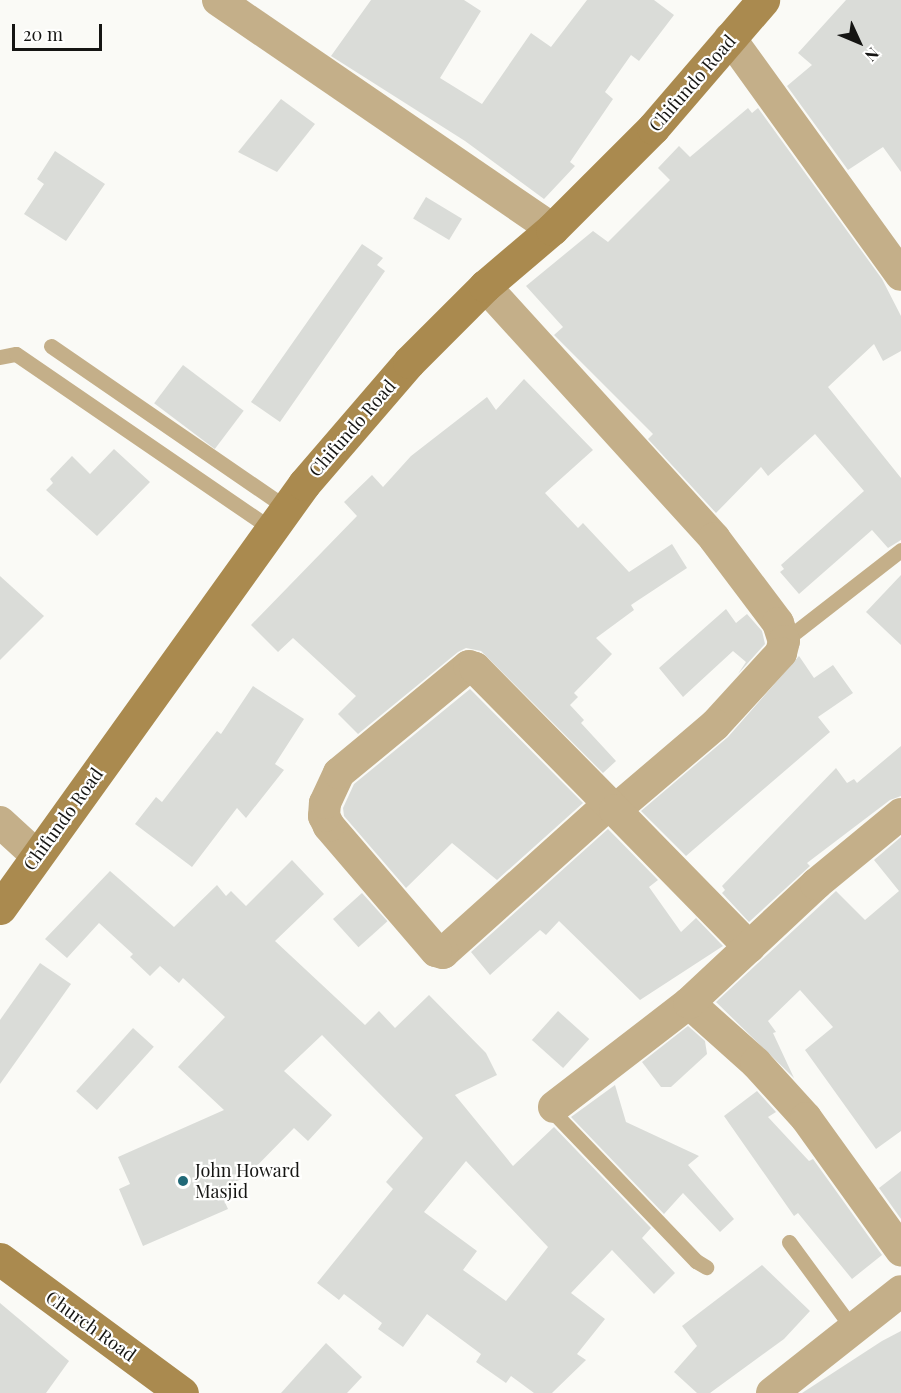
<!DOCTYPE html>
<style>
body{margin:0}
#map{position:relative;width:901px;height:1393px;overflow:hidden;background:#fafaf6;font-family:"Playfair Display",serif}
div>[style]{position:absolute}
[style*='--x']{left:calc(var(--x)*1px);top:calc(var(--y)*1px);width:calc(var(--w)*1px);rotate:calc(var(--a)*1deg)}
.building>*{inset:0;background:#dadcd8;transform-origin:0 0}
.lane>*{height:15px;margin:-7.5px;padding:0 7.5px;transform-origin:7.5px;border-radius:7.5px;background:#c4af89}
.street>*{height:32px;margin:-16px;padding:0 16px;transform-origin:16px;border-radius:16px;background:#c4af89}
.secondary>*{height:33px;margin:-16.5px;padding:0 16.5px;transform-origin:16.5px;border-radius:16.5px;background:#aa8a4f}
.dots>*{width:16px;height:16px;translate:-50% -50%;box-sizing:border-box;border:3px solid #fffffe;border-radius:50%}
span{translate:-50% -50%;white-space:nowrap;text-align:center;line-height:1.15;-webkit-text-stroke:4.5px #fffffe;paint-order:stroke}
.street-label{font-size:18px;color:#151513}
.poi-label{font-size:18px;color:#151513}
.left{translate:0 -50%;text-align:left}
.north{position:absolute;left:829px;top:12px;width:60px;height:60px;-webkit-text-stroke:4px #fffffe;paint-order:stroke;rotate:134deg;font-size:16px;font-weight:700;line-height:24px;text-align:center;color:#151513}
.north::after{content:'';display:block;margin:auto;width:21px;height:27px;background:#151513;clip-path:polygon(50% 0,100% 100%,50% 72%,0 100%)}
.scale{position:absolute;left:12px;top:24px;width:90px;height:27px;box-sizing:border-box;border:3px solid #151513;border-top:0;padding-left:8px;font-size:18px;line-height:21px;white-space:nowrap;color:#151513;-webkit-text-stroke:4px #fffffe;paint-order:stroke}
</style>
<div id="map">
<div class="building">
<i style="clip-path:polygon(371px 0,464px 0,481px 11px,440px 78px,482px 104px,531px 33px,551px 47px,587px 0,654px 0,674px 15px,639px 61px,631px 55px,605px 92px,613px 99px,570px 162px,575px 166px,544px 199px,465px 141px,331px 56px)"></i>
<i style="clip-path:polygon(846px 0,901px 0,901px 172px,883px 147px,848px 170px,787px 86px,812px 65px,798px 53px)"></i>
<i style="clip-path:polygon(281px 99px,315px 124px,277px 172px,238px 152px)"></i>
<i style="clip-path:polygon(748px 108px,752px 113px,758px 108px,882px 279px,901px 316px,901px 351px,883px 361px,874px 344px,828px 387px,901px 478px,901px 540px,888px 548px,872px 530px,799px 594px,780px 572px,784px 569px,781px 565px,864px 491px,815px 434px,768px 476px,761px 467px,716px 513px,648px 439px,653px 434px,554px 335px,563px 327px,526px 286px,593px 231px,608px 242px,670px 180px,658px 168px,679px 146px,690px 157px)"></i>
<i style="clip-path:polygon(55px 151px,105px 184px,66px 241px,24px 214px,44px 184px,37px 179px)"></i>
<i style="left:426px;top:197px;width:42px;height:25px;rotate:31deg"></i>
<i style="clip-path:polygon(362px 244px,383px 258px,377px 265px,385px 271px,280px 422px,251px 402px)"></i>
<i style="left:183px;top:365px;width:76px;height:48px;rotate:37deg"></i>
<i style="clip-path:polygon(524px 379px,593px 450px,545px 493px,578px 528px,583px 523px,629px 572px,672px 544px,687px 568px,631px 605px,634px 610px,596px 638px,612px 654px,574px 693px,578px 697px,570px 705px,584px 720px,581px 723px,616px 761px,603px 773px,481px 651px,466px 648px,458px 652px,358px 734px,338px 714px,356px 696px,293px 638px,278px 652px,251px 625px,357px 516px,344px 502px,372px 475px,383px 487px,411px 456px,487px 397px,496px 410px)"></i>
<i style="clip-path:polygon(114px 449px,150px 482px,97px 536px,46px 490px,53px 483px,50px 479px,72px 456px,90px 474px)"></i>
<i style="clip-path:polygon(901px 575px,901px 645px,866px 612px)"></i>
<i style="clip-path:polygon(0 576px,44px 616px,0 660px)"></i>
<i style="clip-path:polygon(726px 609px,736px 623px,747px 614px,762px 631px,765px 644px,738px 674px,746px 662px,733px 651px,683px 697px,659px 668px)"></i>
<i style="clip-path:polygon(799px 656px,814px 678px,833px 665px,853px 693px,818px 717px,830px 732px,686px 856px,641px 811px,728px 737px)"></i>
<i style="clip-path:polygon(253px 686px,304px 719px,275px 764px,284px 770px,246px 818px,237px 808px,192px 867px,135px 824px,156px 797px,162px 802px,217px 731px,221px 734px)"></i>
<i style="clip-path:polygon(470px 689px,583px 803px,497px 880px,452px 843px,406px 888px,344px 816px,343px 808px,354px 784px)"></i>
<i style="clip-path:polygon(901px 746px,901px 796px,890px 800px,807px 863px,810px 866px,749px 922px,722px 893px,725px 890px,722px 886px,836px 768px,847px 783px,854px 779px,857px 783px)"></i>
<i style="clip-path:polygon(608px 829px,658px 880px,649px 887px,681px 932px,696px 918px,723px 946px,640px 1000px,559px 921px,546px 935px,540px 930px,490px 975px,471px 952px)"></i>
<i style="clip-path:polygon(901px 837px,901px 1131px,876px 1149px,805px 1050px,833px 1027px,800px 990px,768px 1021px,776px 1032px,773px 1033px,794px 1078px,716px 1002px,836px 891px,865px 920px,899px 891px,874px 860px)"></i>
<i style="clip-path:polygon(evenodd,292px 860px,324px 894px,275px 941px,365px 1025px,379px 1011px,395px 1028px,429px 995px,486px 1053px,497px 1075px,455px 1095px,513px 1166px,554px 1127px,651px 1228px,642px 1238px,675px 1273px,654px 1294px,612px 1250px,571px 1293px,605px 1319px,577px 1354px,586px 1360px,552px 1393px,534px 1393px,511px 1376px,506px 1383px,476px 1362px,481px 1354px,427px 1314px,403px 1347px,378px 1329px,382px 1323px,344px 1294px,339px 1300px,317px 1283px,393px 1189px,386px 1182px,423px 1138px,322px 1035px,284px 1071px,332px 1115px,308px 1141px,294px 1128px,246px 1177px,219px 1189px,228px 1209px,143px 1246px,119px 1189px,130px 1184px,118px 1157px,224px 1110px,178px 1067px,225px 1017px,183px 978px,179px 983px,160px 966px,150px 976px,130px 957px,133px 954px,99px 923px,67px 958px,45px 939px,110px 871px,174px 927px,217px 885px,226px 896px,231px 891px,246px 906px,292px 860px,466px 1161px,548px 1247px,506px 1301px,463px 1270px,477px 1251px,424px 1212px,466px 1161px)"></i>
<i style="left:362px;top:893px;width:38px;height:39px;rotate:48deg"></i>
<i style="clip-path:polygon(40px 963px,71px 984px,0 1084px,0 1020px)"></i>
<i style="left:558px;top:1011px;width:42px;height:39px;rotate:42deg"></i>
<i style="clip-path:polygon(688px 1026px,705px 1041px,707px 1054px,671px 1087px,661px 1087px,642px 1062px)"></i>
<i style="left:133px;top:1028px;width:28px;height:85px;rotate:42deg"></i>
<i style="clip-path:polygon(615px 1085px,626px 1122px,699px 1156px,688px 1165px,734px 1219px,720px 1232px,683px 1193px,664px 1214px,571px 1117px)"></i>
<i style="clip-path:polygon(757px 1091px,776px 1112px,768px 1117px,809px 1161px,813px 1159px,882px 1255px,852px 1279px,798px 1213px,794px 1216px,724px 1116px)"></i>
<i style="clip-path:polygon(901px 1171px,901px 1219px,879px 1188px)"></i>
<i style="clip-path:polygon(762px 1265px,810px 1311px,784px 1339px,710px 1393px,697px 1393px,674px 1372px,697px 1346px,682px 1326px)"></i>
<i style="clip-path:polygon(0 1303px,69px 1361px,46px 1393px,0 1393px)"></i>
<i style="clip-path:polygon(901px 1331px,901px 1393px,802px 1393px,882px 1341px)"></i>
<i style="clip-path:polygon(326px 1343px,362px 1377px,347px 1393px,281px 1393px)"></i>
</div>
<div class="lane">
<i style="--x:51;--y:346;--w:286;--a:34.5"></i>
<i style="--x:0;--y:357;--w:16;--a:-11"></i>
<i style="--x:16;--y:354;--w:310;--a:34.4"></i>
<i style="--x:784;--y:641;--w:148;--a:-37.9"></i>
<i style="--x:554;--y:1107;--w:7;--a:82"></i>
<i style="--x:555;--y:1114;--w:204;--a:46.2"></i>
<i style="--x:696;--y:1261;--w:12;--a:31"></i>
<i style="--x:789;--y:1242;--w:108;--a:53.7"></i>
</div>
<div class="street">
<i style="--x:218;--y:0;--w:405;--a:34.4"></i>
<i style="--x:730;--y:38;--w:292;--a:54.2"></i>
<i style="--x:485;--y:286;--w:341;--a:47.7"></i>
<i style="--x:714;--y:538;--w:106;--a:53"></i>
<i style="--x:778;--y:623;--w:19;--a:72"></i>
<i style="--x:784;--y:641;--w:12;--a:104"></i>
<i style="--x:781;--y:653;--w:98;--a:132.5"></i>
<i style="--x:715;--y:725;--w:131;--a:139.6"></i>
<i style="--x:609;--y:804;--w:223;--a:138.1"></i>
<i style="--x:443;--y:953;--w:7;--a:-164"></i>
<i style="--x:436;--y:951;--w:165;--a:-130.6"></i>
<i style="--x:329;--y:826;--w:11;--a:-117"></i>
<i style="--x:324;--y:816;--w:13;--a:-86"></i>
<i style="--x:325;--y:803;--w:33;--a:-65"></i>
<i style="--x:339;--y:773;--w:168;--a:-39.5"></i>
<i style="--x:469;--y:666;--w:6;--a:18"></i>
<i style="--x:475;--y:668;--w:199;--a:45.4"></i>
<i style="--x:615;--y:810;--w:192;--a:45.6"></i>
<i style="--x:0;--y:822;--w:50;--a:42.6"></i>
<i style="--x:689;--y:1003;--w:90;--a:41.8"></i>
<i style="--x:756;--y:1063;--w:74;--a:47.7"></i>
<i style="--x:806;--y:1118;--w:163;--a:54.3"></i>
<i style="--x:554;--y:1107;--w:170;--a:-37.6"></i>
<i style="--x:689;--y:1003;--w:174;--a:-43.1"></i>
<i style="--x:816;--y:884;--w:110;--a:-39.5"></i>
<i style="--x:772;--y:1393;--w:164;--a:-38.3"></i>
</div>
<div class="secondary">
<i style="--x:0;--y:908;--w:522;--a:-54.36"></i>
<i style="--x:304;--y:484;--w:161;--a:-49.3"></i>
<i style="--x:409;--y:362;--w:107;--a:-45"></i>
<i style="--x:485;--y:286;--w:88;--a:-40.4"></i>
<i style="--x:552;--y:229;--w:143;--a:-45"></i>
<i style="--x:653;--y:128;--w:169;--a:-49.3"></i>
<i style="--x:0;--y:1259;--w:226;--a:36.4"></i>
</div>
<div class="dots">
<i style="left:183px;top:1181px;background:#206876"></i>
</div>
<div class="street-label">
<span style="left:692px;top:83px;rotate:-49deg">Chifundo Road</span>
<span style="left:352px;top:428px;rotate:-49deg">Chifundo Road</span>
<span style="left:63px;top:819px;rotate:-54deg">Chifundo Road</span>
<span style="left:91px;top:1326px;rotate:36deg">Church Road</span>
</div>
<div class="poi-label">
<span class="left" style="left:195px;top:1181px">John Howard<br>Masjid</span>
</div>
<div class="north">N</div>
<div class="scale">20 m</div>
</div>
